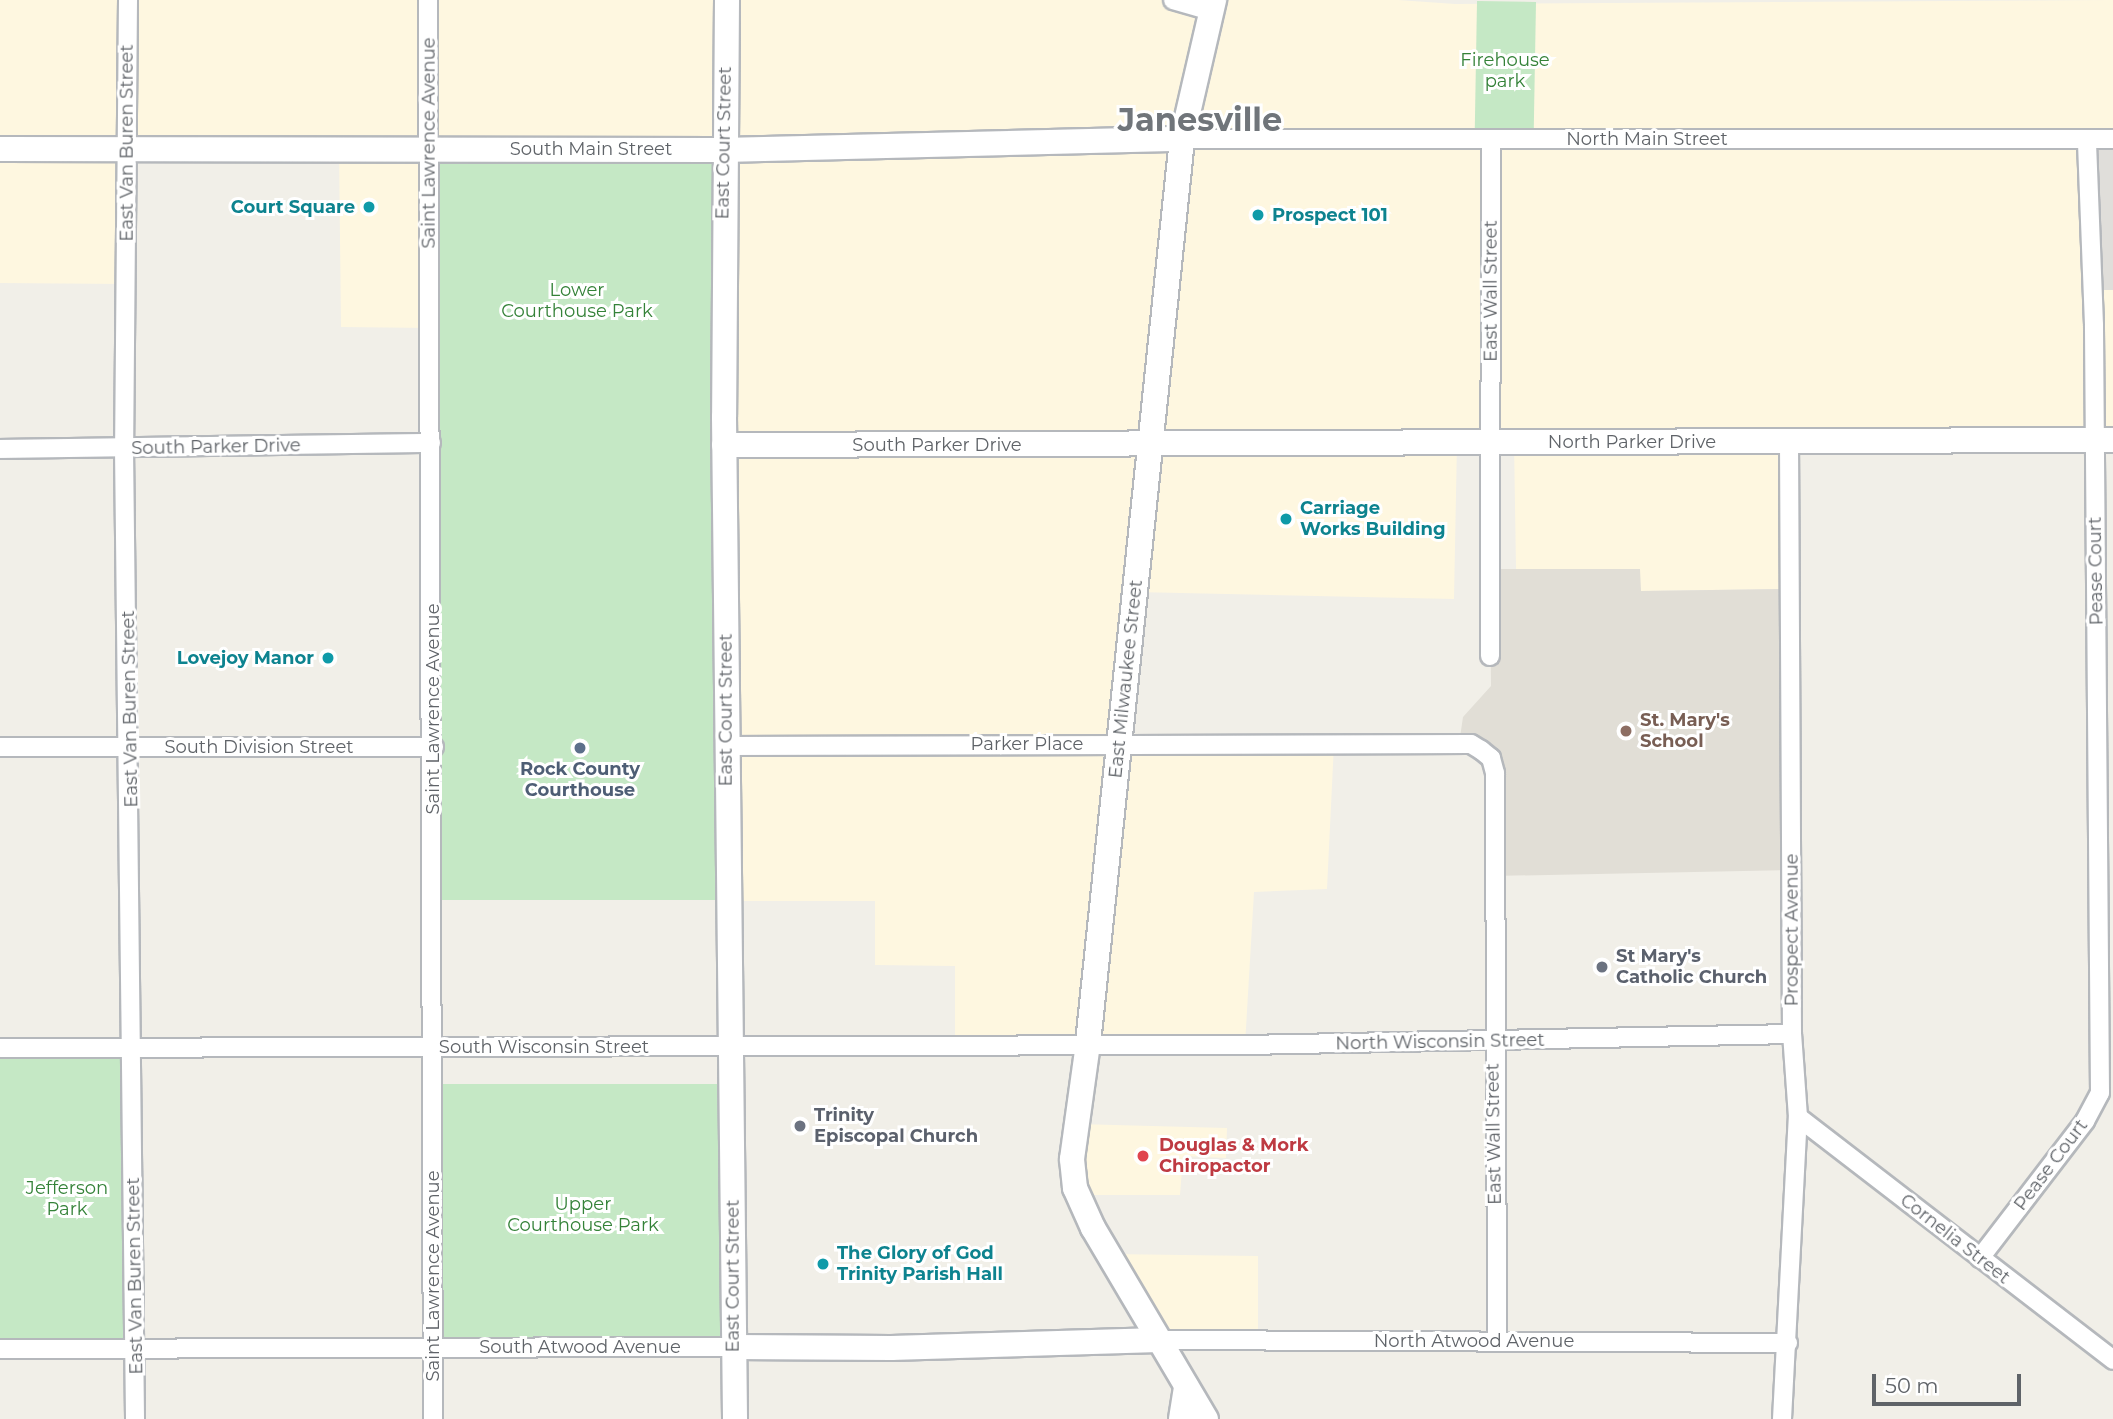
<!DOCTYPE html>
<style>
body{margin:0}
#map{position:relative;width:2113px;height:1419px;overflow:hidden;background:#f1efe8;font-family:Montserrat,sans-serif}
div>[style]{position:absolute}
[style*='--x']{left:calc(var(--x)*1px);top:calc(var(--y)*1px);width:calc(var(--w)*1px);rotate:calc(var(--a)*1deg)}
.commercial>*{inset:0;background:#fef7e0}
.industrial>*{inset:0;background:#e0deda}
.education>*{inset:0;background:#e1ded6}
.green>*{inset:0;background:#c5e8c5;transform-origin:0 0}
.roads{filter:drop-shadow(2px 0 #b5b8bc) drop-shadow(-2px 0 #b5b8bc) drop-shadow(0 2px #b5b8bc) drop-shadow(0 -2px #b5b8bc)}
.minor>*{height:18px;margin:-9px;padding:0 9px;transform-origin:9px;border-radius:9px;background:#fff}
.secondary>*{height:24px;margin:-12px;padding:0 12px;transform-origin:12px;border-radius:12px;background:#fff}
.dots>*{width:19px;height:19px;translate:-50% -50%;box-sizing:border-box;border:4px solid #fff;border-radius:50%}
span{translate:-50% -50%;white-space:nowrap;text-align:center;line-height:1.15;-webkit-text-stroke:6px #fff;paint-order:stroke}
.park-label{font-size:18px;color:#348238}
.street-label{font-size:18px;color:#5f6368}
.culture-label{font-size:18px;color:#0d838f;font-weight:700}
.right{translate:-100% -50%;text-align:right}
.left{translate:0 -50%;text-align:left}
.education-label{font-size:18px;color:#785e54;font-weight:700}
.service-label{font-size:18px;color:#4e5e75;font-weight:700}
.worship-label{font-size:18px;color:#5b616d;font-weight:700}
.health-label{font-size:18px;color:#be3a42;font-weight:700}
.town-label{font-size:32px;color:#70757a;font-weight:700}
.scale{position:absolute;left:1872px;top:1374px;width:149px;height:32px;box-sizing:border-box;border:4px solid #5f6368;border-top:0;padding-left:9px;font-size:21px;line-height:24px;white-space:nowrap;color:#5f6368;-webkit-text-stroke:5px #fff;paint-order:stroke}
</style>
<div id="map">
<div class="commercial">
<i style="clip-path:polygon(0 0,1398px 0,1455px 4px,2113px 0,2113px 139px,2093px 290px,2113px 290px,2113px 440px,1789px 441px,1789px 589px,1640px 591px,1640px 569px,1516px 569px,1514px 443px,1457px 443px,1454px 599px,1135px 592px,1120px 744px,1334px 744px,1327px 889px,1254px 892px,1245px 1045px,955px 1044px,955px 966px,875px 965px,875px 901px,727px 901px,430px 328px,341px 327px,339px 149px,127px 149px,125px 284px,0 283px)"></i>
<i style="clip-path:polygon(1077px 1124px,1227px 1128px,1226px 1158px,1183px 1156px,1180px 1195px,1077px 1195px)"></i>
<i style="clip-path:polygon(1108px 1254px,1258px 1256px,1258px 1340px,1159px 1340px)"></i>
</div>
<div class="industrial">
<i style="clip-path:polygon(2087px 139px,2113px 139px,2113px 290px,2093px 290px)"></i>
</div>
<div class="education">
<i style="clip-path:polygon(1490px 569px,1640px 569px,1641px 591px,1789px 589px,1791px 870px,1493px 876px,1491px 758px,1459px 744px,1463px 717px,1491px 686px)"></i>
</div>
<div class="green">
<i style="left:1536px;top:2px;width:137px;height:59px;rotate:91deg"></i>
<i style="left:428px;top:148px;width:295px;height:752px"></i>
<i style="left:0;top:1048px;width:132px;height:301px;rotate:1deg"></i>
<i style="left:433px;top:1084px;width:299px;height:263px"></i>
</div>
<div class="roads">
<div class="minor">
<i style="--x:128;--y:0;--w:448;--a:90.5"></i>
<i style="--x:124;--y:448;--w:971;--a:89.35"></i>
<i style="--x:428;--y:0;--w:1419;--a:89.8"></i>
<i style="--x:1173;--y:0;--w:40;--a:16"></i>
<i style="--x:1182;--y:139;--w:931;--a:0"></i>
<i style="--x:0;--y:449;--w:431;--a:-0.8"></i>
<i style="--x:1490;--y:656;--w:517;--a:-89.89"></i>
<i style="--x:726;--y:746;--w:745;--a:-0.15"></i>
<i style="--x:1471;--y:744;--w:12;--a:31"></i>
<i style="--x:1481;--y:750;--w:13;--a:39"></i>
<i style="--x:1491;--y:758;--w:16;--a:75"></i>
<i style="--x:1495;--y:773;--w:568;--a:89.8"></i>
<i style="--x:0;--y:747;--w:434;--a:0"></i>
<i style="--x:0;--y:1048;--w:1245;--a:-0.14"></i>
<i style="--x:1245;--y:1045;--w:547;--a:-1.15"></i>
<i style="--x:1798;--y:1117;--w:398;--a:37.6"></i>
<i style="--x:1980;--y:1258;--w:173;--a:-52.5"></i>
<i style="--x:2085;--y:1121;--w:32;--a:-62"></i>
<i style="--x:2100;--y:1093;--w:768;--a:-90.45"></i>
<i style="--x:2094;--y:325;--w:186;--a:-92.2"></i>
<i style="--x:1159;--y:1340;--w:629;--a:0.27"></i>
<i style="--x:0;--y:1349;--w:733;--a:-0.16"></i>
<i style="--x:1782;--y:1419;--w:302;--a:-87"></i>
<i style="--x:1798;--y:1117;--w:83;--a:-94.1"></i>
<i style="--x:1792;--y:1034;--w:593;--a:-90.29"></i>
</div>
<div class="secondary">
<i style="--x:727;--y:0;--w:417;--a:90.4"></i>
<i style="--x:724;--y:417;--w:1002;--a:89.37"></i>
<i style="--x:0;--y:149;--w:723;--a:0.08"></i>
<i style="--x:723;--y:150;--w:459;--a:-1.4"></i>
<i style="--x:724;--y:445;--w:1389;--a:-0.21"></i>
<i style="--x:733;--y:1347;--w:158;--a:0.4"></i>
<i style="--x:891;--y:1348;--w:268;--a:-1.7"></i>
<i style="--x:1181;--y:1419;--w:33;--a:-81"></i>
<i style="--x:1206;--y:1419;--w:222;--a:-120.6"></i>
<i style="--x:1093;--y:1228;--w:44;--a:-114.2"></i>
<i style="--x:1075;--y:1188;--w:29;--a:-96"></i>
<i style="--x:1072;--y:1159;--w:117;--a:-82.1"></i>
<i style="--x:1088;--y:1043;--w:909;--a:-84.06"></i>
<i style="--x:1182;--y:139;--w:143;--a:-77"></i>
</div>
</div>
<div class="dots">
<i style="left:369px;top:207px;background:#0f9aa8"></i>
<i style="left:1258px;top:215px;background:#0f9aa8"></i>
<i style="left:1286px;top:519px;background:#0f9aa8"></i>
<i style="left:328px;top:658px;background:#0f9aa8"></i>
<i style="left:1626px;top:731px;background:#8d6e63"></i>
<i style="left:580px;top:748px;background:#5c6f8a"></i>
<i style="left:1602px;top:967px;background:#6b7280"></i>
<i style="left:800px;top:1126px;background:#6b7280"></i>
<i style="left:1143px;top:1156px;background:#e0444e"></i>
<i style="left:823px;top:1264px;background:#0f9aa8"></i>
</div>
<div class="park-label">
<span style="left:1505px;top:71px">Firehouse<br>park</span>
<span style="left:577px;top:301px">Lower<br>Courthouse Park</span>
<span style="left:67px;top:1199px">Jefferson<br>Park</span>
<span style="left:583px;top:1215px">Upper<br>Courthouse Park</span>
</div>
<div class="street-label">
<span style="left:1647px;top:139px">North Main Street</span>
<span style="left:127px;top:143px;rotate:-90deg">East Van Buren Street</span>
<span style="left:429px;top:143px;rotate:-90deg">Saint Lawrence Avenue</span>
<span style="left:724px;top:143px;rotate:-89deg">East Court Street</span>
<span style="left:591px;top:149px">South Main Street</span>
<span style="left:1491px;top:291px;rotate:-90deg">East Wall Street</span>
<span style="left:1632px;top:442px">North Parker Drive</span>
<span style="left:937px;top:445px">South Parker Drive</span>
<span style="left:216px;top:447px;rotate:-1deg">South Parker Drive</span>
<span style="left:2096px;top:571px;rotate:-91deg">Pease Court</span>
<span style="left:1126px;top:679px;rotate:-84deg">East Milwaukee Street</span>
<span style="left:130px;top:709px;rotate:-91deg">East Van Buren Street</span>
<span style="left:433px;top:709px;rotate:-90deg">Saint Lawrence Avenue</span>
<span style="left:726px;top:710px;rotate:-90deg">East Court Street</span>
<span style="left:1027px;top:744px">Parker Place</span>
<span style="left:259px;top:747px">South Division Street</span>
<span style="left:1792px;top:930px;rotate:-90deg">Prospect Avenue</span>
<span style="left:1440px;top:1042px;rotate:-1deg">North Wisconsin Street</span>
<span style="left:544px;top:1047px">South Wisconsin Street</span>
<span style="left:1494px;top:1134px;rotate:-91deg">East Wall Street</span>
<span style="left:2051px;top:1165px;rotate:-53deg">Pease Court</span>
<span style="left:1955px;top:1239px;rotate:38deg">Cornelia Street</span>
<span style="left:135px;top:1276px;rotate:-91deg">East Van Buren Street</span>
<span style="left:433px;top:1276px;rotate:-90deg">Saint Lawrence Avenue</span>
<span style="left:733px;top:1276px;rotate:-90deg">East Court Street</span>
<span style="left:1474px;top:1341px">North Atwood Avenue</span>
<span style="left:580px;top:1347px">South Atwood Avenue</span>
</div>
<div class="culture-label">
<span class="right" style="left:355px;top:207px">Court Square</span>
<span class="left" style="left:1272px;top:215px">Prospect 101</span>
<span class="left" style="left:1300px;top:519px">Carriage<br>Works Building</span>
<span class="right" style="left:314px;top:658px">Lovejoy Manor</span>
<span class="left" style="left:837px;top:1264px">The Glory of God<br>Trinity Parish Hall</span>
</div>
<div class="education-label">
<span class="left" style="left:1640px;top:731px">St. Mary's<br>School</span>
</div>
<div class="service-label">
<span style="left:580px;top:780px">Rock County<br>Courthouse</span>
</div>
<div class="worship-label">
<span class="left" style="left:1616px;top:967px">St Mary's<br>Catholic Church</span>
<span class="left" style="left:814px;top:1126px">Trinity<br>Episcopal Church</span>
</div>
<div class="health-label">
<span class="left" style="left:1159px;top:1156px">Douglas &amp; Mork<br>Chiropactor</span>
</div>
<div class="town-label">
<span style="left:1200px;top:120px">Janesville</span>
</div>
<div class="scale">50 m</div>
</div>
